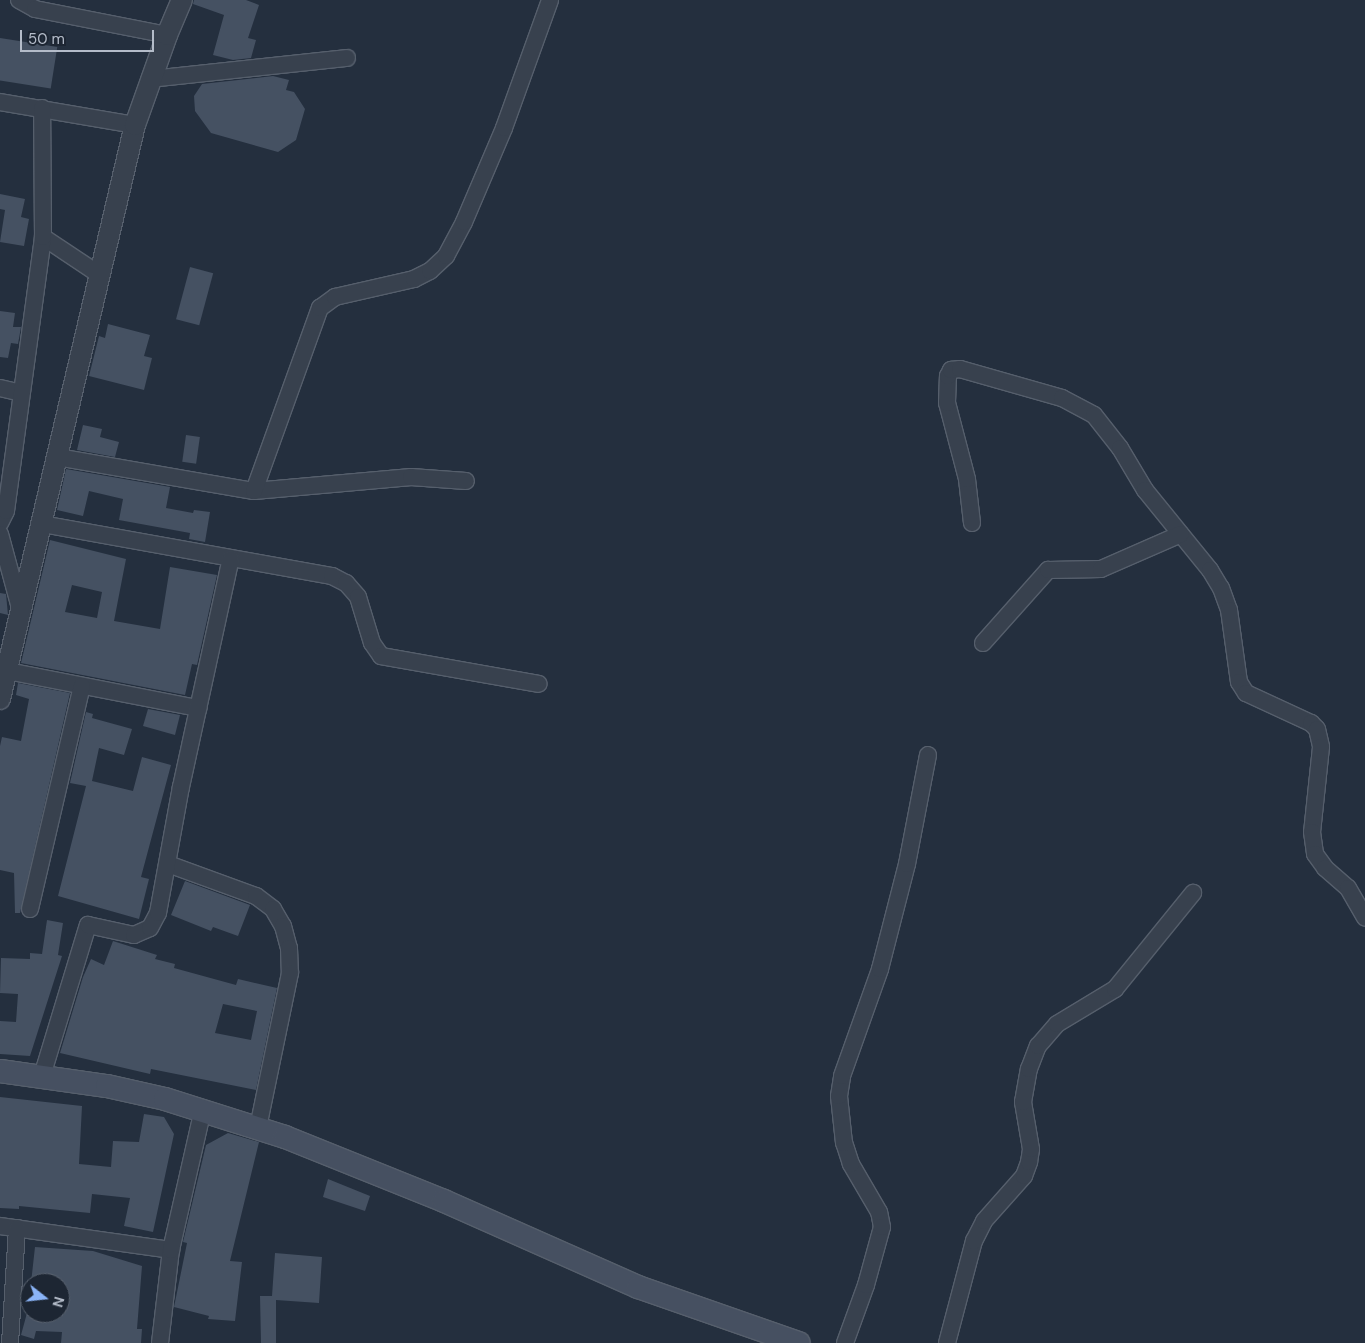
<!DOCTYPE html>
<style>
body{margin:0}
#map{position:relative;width:1365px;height:1343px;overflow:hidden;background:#242f3e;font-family:"DM Sans",sans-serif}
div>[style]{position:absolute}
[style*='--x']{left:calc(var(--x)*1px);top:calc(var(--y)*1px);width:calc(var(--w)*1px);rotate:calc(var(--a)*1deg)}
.building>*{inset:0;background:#455162;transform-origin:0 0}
.roads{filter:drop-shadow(1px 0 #565f6c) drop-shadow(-1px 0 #565f6c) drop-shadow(0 1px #565f6c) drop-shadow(0 -1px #565f6c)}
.minor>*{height:16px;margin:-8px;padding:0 8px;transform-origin:8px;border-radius:8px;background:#38414e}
.tertiary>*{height:20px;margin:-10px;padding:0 10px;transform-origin:10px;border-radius:10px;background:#38414e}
.secondary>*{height:22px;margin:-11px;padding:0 11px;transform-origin:11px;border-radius:11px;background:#465061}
span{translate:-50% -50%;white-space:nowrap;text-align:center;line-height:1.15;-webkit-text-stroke:4px #1d2633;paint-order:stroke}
.north{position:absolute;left:20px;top:1273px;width:50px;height:50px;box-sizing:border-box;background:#1d2633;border:1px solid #59626f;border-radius:50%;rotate:106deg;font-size:14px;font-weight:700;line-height:20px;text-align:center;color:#b4bcc9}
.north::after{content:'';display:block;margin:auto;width:18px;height:22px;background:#8ab4f8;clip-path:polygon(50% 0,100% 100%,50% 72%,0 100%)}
.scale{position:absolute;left:20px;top:30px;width:134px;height:22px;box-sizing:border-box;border:2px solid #b4bcc9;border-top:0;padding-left:6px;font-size:15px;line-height:18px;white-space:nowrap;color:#b4bcc9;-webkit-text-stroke:4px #1d2633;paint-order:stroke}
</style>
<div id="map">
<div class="building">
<i style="clip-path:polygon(194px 0,246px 0,259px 5px,248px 38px,256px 40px,251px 58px,233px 60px,213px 55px,224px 15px,193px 4px)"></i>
<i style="left:0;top:38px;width:58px;height:42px;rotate:9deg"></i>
<i style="clip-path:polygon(273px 76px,289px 80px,286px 90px,294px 92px,305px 109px,296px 140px,278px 152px,211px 133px,195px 111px,194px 96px,202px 84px)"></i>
<i style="clip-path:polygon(0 194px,25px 199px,21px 217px,29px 219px,24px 246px,0 242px,5px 210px,0 209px)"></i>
<i style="left:190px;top:267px;width:24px;height:54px;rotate:15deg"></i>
<i style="clip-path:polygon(0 311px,15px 313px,13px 327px,21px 327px,18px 344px,11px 343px,8px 358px,0 357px)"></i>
<i style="clip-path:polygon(108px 324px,150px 335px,144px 356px,152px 358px,144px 390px,89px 376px,99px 336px,105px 338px)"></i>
<i style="clip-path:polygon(83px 425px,102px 429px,100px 437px,119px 442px,115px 457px,77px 450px)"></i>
<i style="left:186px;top:435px;width:14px;height:27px;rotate:8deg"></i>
<i style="clip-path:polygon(66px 469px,170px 487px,166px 508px,193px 513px,194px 510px,210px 512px,205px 542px,189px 539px,190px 533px,119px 520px,123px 499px,89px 491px,83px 516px,57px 510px)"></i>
<i style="clip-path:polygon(evenodd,50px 540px,126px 559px,114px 621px,160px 629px,170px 567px,217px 575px,197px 665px,192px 664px,185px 695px,21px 663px,50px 540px,72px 585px,102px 592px,97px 618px,65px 612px,72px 585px)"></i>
<i style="clip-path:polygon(0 593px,6px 594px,8px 615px,0 613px)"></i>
<i style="clip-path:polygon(18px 683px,70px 693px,20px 913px,15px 913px,14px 873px,0 870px,0 746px,2px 737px,21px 741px,29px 699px,16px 695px)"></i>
<i style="clip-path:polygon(148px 709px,180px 715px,175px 735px,143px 726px)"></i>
<i style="clip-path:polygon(86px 712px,93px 714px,92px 718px,132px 729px,124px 755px,99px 748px,92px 781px,133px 791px,142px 757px,171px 765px,141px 877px,149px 879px,139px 919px,58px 896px,86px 786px,70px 783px)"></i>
<i style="clip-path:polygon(185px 881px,250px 905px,238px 936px,213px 927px,211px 931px,171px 915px)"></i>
<i style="clip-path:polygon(47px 920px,63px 923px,58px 955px,62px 956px,30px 1056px,0 1054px,0 1021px,16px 1022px,18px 994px,0 993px,1px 958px,30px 959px,30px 953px,42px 954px)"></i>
<i style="clip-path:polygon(evenodd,113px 941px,157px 955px,155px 959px,175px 964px,174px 968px,236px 985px,238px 979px,277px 988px,256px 1090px,151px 1069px,150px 1074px,60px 1053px,83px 977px,91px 959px,104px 965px,113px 941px,223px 1004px,257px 1011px,251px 1040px,215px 1033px,223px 1004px)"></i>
<i style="clip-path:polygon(0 1097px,82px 1106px,79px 1164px,111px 1167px,113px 1141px,139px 1142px,144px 1114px,164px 1117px,174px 1134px,153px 1232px,124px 1226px,130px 1198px,92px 1194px,90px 1213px,19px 1206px,19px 1209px,0 1208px)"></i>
<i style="clip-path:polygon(228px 1133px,259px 1142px,230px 1261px,242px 1262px,235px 1321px,208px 1319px,209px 1316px,174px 1307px,187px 1243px,183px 1242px,206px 1145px)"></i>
<i style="clip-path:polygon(328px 1179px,370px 1196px,365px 1211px,323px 1197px)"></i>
<i style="clip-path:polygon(35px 1247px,93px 1251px,142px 1266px,137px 1329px,142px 1329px,141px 1343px,61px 1343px,62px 1332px,36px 1331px,34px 1339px,21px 1335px,27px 1313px,60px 1313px,60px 1283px,31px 1283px)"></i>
<i style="clip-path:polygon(275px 1253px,322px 1257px,319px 1303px,276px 1300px,276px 1343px,261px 1343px,260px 1296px,272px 1296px)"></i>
</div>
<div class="roads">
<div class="minor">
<i style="--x:19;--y:0;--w:18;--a:29"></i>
<i style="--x:35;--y:9;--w:135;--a:11.1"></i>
<i style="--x:150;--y:79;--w:198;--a:-6.1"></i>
<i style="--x:0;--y:102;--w:137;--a:9.7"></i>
<i style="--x:43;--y:237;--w:69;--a:33.7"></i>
<i style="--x:0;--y:388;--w:22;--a:13"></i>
<i style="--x:57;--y:457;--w:200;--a:9.8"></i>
<i style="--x:254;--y:491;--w:158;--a:-5.1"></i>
<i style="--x:411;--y:477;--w:55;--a:4.2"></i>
<i style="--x:254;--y:491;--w:195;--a:-70.2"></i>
<i style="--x:320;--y:308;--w:19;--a:-36"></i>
<i style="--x:335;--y:297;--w:81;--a:-12.8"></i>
<i style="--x:414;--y:279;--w:18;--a:-27"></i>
<i style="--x:430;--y:271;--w:22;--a:-43"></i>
<i style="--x:446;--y:256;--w:38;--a:-62"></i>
<i style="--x:464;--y:222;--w:102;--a:-66.9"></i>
<i style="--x:504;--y:128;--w:136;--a:-70.2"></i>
<i style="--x:0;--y:523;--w:13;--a:-63"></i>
<i style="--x:6;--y:511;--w:276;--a:-82.3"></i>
<i style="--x:43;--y:237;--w:129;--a:-90.4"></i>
<i style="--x:972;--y:523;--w:44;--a:-96.5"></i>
<i style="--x:967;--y:479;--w:79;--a:-104.7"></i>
<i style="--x:947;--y:403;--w:27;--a:-88"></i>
<i style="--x:948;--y:376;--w:7;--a:-63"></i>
<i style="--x:951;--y:370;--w:9;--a:-6"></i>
<i style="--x:960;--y:369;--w:106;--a:15.9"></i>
<i style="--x:1062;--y:398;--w:36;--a:28"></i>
<i style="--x:1094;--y:415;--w:42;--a:51.8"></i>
<i style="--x:1120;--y:448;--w:49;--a:59.2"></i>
<i style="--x:1145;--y:490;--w:103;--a:50.9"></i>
<i style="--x:1210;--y:570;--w:21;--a:59"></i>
<i style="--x:1221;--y:588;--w:23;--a:70"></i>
<i style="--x:1229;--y:610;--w:73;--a:82.1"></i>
<i style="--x:1239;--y:682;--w:13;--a:58"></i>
<i style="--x:1246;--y:693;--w:72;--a:24.8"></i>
<i style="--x:1311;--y:723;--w:8;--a:45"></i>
<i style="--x:1317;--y:729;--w:18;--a:77"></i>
<i style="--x:1321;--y:747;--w:85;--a:96"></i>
<i style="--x:1312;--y:832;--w:22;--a:82"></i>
<i style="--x:1315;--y:854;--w:17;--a:54"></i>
<i style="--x:1325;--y:868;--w:30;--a:41"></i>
<i style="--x:1348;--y:888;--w:34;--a:60"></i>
<i style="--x:42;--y:524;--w:295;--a:10.2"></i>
<i style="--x:332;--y:576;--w:16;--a:27"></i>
<i style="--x:346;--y:583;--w:18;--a:49"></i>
<i style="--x:358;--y:597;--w:48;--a:73.1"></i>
<i style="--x:372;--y:643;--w:16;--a:55"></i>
<i style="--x:381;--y:656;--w:160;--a:10"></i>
<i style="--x:0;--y:534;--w:81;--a:74.9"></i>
<i style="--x:983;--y:643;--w:98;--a:-48.3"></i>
<i style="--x:1048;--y:570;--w:53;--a:-1.1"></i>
<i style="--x:1101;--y:569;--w:87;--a:-23.6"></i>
<i style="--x:7;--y:671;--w:195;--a:11"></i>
<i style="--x:168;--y:864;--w:94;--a:20"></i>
<i style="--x:256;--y:896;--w:21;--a:37"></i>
<i style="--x:273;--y:909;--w:20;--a:60"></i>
<i style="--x:283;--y:926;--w:23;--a:75"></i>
<i style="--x:289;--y:948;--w:25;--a:88"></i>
<i style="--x:290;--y:973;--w:158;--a:101.7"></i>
<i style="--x:30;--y:909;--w:229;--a:-76.9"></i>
<i style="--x:42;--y:1076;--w:158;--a:-73.1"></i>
<i style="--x:88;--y:925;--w:47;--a:12.3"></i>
<i style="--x:134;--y:935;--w:17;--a:-24"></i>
<i style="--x:150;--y:928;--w:17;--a:-62"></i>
<i style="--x:158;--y:913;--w:128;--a:-79.7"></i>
<i style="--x:181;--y:787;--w:234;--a:-77.7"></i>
<i style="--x:0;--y:1226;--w:173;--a:8"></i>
<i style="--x:10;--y:1343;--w:115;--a:-86.5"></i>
<i style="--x:160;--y:1343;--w:94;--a:-83.3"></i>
<i style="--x:171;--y:1250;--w:145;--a:-77.2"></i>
<i style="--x:845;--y:1343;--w:62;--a:-70.1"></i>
<i style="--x:866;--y:1285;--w:60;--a:-74.6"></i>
<i style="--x:882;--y:1227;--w:15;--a:-101"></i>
<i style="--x:879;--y:1212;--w:56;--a:-120.3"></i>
<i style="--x:851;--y:1164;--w:22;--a:-108"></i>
<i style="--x:844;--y:1143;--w:47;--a:-96.1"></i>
<i style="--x:839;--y:1096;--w:20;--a:-81"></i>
<i style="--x:842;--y:1076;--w:114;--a:-70.4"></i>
<i style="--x:880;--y:969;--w:108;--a:-75.6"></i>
<i style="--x:907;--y:864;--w:111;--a:-79.1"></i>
<i style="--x:947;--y:1343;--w:106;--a:-75.2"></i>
<i style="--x:974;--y:1241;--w:22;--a:-63"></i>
<i style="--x:984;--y:1221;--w:60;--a:-48.4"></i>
<i style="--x:1024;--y:1176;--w:15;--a:-70"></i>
<i style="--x:1029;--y:1162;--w:13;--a:-81"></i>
<i style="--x:1031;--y:1149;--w:48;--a:-99.7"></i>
<i style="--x:1023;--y:1102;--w:34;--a:-80"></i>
<i style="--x:1029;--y:1069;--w:25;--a:-69"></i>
<i style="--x:1038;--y:1046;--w:29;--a:-49"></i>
<i style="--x:1057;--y:1024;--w:68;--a:-31.1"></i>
<i style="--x:1115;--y:989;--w:124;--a:-50.9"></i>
</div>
<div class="tertiary">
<i style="--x:0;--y:699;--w:590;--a:-76.77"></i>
<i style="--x:135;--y:125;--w:96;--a:-70.4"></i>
<i style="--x:167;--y:35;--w:38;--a:-67"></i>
</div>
<div class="secondary">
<i style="--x:0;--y:1071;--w:108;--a:8"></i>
<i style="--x:107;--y:1086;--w:59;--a:12.6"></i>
<i style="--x:165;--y:1099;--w:126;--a:17.6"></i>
<i style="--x:285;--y:1137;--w:171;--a:21.9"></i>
<i style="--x:444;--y:1201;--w:212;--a:23.9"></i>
<i style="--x:638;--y:1287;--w:170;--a:19.2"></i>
</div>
</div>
<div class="north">N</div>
<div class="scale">50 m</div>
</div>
